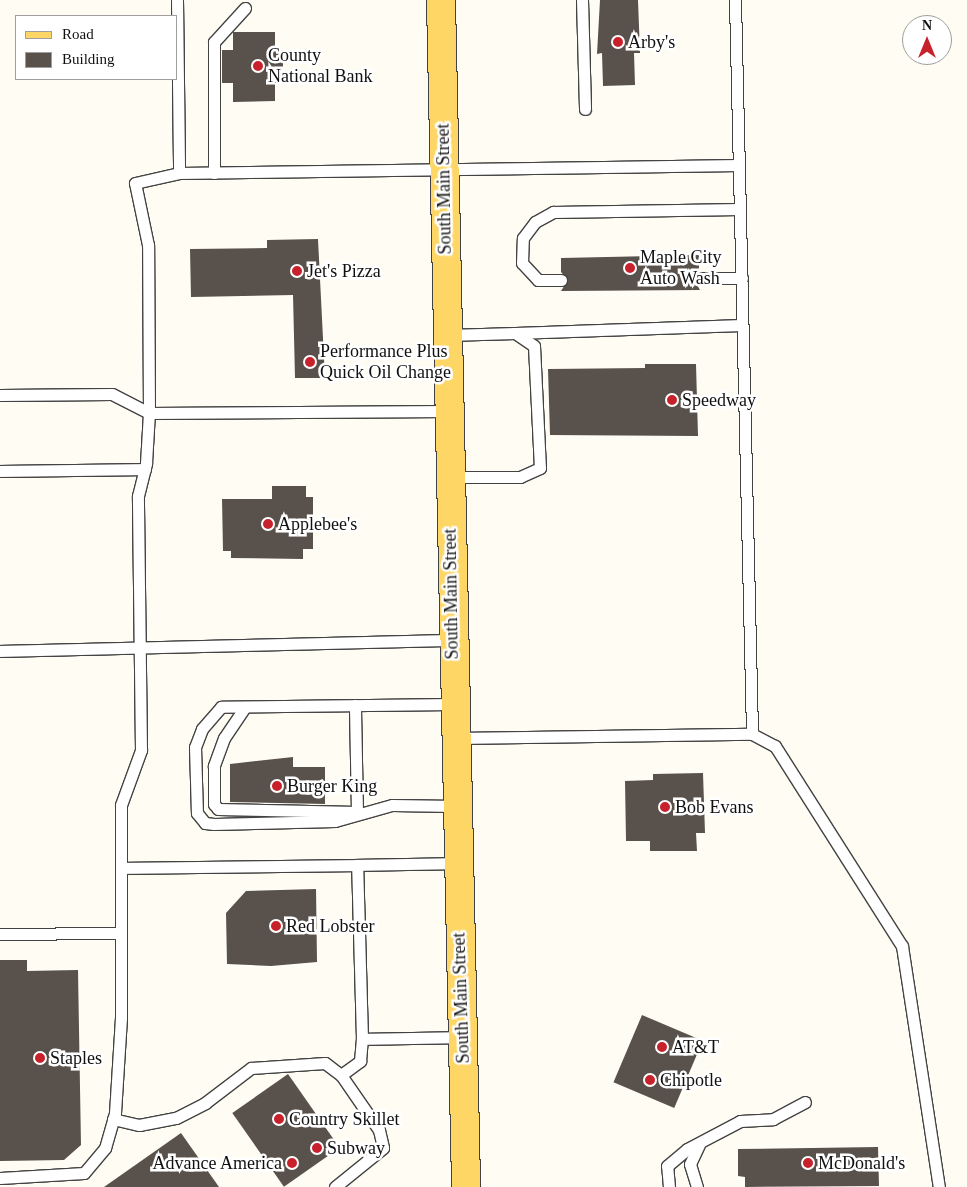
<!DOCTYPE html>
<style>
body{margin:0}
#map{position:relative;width:967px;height:1187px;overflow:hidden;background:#fffcf3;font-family:Georgia,serif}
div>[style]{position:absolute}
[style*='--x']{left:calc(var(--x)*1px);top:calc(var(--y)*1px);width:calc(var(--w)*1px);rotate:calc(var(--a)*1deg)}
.building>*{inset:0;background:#59514c;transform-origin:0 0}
.roads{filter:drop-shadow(1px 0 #434343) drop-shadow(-1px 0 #434343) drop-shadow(0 1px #434343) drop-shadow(0 -1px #434343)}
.lane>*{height:11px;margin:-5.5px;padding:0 5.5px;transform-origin:5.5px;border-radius:5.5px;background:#fff}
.primary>*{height:28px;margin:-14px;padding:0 14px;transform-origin:14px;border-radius:14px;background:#fed665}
.dots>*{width:14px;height:14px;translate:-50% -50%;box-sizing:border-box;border:2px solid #fff;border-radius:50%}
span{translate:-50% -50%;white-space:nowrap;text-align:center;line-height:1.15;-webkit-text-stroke:5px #fff;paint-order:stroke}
.poi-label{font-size:18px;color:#101010}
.left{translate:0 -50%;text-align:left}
.right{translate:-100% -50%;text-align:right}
.street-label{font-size:18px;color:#101010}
.legend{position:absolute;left:15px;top:15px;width:162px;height:65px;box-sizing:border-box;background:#fff;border:1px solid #9f9f9f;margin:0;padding:6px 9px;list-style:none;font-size:15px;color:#101010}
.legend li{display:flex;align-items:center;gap:10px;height:25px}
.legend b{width:25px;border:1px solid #9f9f9f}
.north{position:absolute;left:902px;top:15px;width:50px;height:50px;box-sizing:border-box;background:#fff;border:1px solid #9f9f9f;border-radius:50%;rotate:0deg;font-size:14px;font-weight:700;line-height:20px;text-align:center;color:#101010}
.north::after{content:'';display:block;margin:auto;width:18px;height:22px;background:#c7212b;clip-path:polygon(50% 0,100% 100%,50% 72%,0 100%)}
</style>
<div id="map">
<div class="building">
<i style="clip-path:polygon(600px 0,638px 0,640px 53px,634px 53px,635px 85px,603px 86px,602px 53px,597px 54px)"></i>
<i style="clip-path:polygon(233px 32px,275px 32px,275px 50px,283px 50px,283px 83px,275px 83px,275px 101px,233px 102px,233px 83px,222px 83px,222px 50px,233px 50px)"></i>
<i style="clip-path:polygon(318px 239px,325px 378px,295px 378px,293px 295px,191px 297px,190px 249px,267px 248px,267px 240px)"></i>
<i style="clip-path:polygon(699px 255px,699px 271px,693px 278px,700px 290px,561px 291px,568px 280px,561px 272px,561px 258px)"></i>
<i style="clip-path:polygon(645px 364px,696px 364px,698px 436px,550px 435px,548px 369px,645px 368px)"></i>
<i style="clip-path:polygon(272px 486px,306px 486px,306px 497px,313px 497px,313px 549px,303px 549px,303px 559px,231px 558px,231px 551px,223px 551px,222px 499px,272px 499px)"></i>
<i style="clip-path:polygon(293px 757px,293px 767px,325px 767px,325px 804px,230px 802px,230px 764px)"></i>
<i style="clip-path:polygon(703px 773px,705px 833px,696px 833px,697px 851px,650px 851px,650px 841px,626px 841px,625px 781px,653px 780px,653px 774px)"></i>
<i style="clip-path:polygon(316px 889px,317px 962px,271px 966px,227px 964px,226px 913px,246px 891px)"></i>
<i style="clip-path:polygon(0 960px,27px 960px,27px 971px,78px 970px,81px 1145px,64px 1160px,0 1161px)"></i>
<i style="left:642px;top:1015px;width:66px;height:73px;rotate:23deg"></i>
<i style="left:288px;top:1074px;width:90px;height:68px;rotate:55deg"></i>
<i style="clip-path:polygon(181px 1133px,219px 1187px,104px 1187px)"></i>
<i style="clip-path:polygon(878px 1147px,879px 1186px,745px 1187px,745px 1177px,738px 1176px,738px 1149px)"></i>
</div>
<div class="roads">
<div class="lane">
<i style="--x:177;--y:0;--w:173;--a:89.3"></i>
<i style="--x:582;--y:0;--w:109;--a:88.4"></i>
<i style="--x:735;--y:0;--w:734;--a:88.67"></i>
<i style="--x:214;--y:173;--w:131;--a:-90"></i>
<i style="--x:214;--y:42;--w:46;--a:-47.6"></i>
<i style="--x:700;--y:278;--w:42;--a:0"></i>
<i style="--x:561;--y:280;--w:23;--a:180"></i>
<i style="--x:538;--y:280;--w:23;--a:-133"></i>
<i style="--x:522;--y:263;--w:25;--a:-88"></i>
<i style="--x:523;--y:238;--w:20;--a:-53"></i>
<i style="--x:535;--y:222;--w:21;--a:-29"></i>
<i style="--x:553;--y:212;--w:187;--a:-0.9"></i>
<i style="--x:515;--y:333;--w:227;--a:-2"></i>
<i style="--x:448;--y:335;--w:67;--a:-1.7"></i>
<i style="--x:515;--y:333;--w:23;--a:34"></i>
<i style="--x:534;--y:346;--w:122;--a:87.2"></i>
<i style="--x:540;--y:468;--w:22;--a:156"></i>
<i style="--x:520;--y:477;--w:70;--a:180"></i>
<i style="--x:0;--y:395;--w:112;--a:-0.5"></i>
<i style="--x:112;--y:394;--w:42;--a:27.2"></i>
<i style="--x:149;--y:413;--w:299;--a:-0.4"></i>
<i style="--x:0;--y:471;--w:145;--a:-0.8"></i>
<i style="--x:0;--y:651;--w:452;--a:-1.4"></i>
<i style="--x:453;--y:704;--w:232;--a:179.3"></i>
<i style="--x:221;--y:707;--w:29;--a:131"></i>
<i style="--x:202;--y:729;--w:19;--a:111"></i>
<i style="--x:195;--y:747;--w:66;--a:88.3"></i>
<i style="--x:197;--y:813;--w:13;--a:51"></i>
<i style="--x:205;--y:823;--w:9;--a:6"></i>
<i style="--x:214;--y:824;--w:121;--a:-1.4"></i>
<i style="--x:335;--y:821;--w:59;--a:-15.7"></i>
<i style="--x:392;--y:805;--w:64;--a:0.9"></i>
<i style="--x:245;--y:707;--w:37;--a:124"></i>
<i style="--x:224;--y:738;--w:30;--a:110"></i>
<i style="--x:214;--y:766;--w:38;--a:90"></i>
<i style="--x:214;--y:804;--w:6;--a:51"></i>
<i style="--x:218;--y:809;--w:139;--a:1.2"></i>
<i style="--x:357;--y:812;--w:107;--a:-91.1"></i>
<i style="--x:456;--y:738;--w:296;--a:-0.8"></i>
<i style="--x:752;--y:734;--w:26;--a:28"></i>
<i style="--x:775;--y:746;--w:237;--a:57.6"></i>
<i style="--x:902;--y:946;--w:244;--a:81.3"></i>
<i style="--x:122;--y:868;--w:235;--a:-0.7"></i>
<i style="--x:0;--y:934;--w:120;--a:-0.5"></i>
<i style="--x:362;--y:1039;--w:174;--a:-91.6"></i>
<i style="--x:357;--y:865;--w:100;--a:-1.1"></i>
<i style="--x:341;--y:1075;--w:24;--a:-36"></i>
<i style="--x:360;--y:1061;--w:22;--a:-85"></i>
<i style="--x:362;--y:1039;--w:100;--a:-1.1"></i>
<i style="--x:113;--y:1119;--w:27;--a:13"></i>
<i style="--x:139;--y:1125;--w:38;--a:-11"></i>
<i style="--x:176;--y:1118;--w:33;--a:-27"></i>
<i style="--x:205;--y:1103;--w:58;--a:-37.3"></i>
<i style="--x:251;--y:1068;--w:74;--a:-3.9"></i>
<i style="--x:325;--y:1063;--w:20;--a:37"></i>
<i style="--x:341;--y:1075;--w:67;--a:55.4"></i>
<i style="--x:379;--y:1130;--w:18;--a:77"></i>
<i style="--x:383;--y:1148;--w:62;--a:140.9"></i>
<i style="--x:0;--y:1178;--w:84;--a:-3.4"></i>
<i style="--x:84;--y:1173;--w:33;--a:-50"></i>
<i style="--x:105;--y:1148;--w:36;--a:-74"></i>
<i style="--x:115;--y:1113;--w:95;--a:-86.4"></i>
<i style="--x:121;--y:1018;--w:213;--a:-90"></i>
<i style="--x:121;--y:805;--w:59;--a:-70"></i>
<i style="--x:141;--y:750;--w:254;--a:-90.7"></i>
<i style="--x:138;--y:496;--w:34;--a:-76"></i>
<i style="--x:146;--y:463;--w:50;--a:-86.6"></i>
<i style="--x:149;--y:413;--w:168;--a:-90.3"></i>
<i style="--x:148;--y:245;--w:63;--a:-101.8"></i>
<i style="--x:135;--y:183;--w:45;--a:-12.8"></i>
<i style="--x:179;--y:173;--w:560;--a:-0.82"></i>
<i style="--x:669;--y:1187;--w:21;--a:-95"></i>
<i style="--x:667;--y:1166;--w:26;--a:-40"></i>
<i style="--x:687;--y:1149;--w:60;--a:-27.8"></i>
<i style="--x:740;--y:1121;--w:33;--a:-3"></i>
<i style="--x:773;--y:1119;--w:36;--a:-28"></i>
<i style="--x:697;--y:1187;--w:24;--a:-107"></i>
<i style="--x:690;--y:1164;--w:23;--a:-65"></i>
</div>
<div class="primary">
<i style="--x:441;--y:0;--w:1187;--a:88.79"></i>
</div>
</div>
<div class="dots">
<i style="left:618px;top:42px;background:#c7212b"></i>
<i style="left:258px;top:66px;background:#c7212b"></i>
<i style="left:630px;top:268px;background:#c7212b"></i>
<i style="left:297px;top:271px;background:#c7212b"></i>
<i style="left:310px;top:362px;background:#c7212b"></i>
<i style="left:672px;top:400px;background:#c7212b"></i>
<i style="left:268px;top:524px;background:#c7212b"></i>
<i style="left:277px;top:786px;background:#c7212b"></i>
<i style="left:665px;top:807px;background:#c7212b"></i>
<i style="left:276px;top:926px;background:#c7212b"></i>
<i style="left:662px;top:1047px;background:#c7212b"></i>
<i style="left:40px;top:1058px;background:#c7212b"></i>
<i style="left:650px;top:1080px;background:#c7212b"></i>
<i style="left:279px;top:1119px;background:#c7212b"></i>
<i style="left:317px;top:1148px;background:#c7212b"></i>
<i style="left:292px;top:1163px;background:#c7212b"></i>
<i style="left:808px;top:1163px;background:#c7212b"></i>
</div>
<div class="poi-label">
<span class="left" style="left:628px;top:42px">Arby's</span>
<span class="left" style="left:268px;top:66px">County<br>National Bank</span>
<span class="left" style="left:640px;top:268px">Maple City<br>Auto Wash</span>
<span class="left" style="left:307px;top:271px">Jet's Pizza</span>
<span class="left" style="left:320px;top:362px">Performance Plus<br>Quick Oil Change</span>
<span class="left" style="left:682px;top:400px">Speedway</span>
<span class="left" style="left:278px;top:524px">Applebee's</span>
<span class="left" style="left:287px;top:786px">Burger King</span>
<span class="left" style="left:675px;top:807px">Bob Evans</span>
<span class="left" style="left:286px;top:926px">Red Lobster</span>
<span class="left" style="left:672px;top:1047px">AT&amp;T</span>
<span class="left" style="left:50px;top:1058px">Staples</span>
<span class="left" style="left:660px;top:1080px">Chipotle</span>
<span class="left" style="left:289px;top:1119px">Country Skillet</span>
<span class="left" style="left:327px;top:1148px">Subway</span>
<span class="right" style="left:282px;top:1163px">Advance America</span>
<span class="left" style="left:818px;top:1163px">McDonald's</span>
</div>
<div class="street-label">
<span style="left:444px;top:189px;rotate:-91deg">South Main Street</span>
<span style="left:451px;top:594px;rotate:-91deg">South Main Street</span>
<span style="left:461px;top:998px;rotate:-92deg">South Main Street</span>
</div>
<ul class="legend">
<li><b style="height:6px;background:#fed665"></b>Road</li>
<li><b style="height:14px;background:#59514c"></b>Building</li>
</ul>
<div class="north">N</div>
</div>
